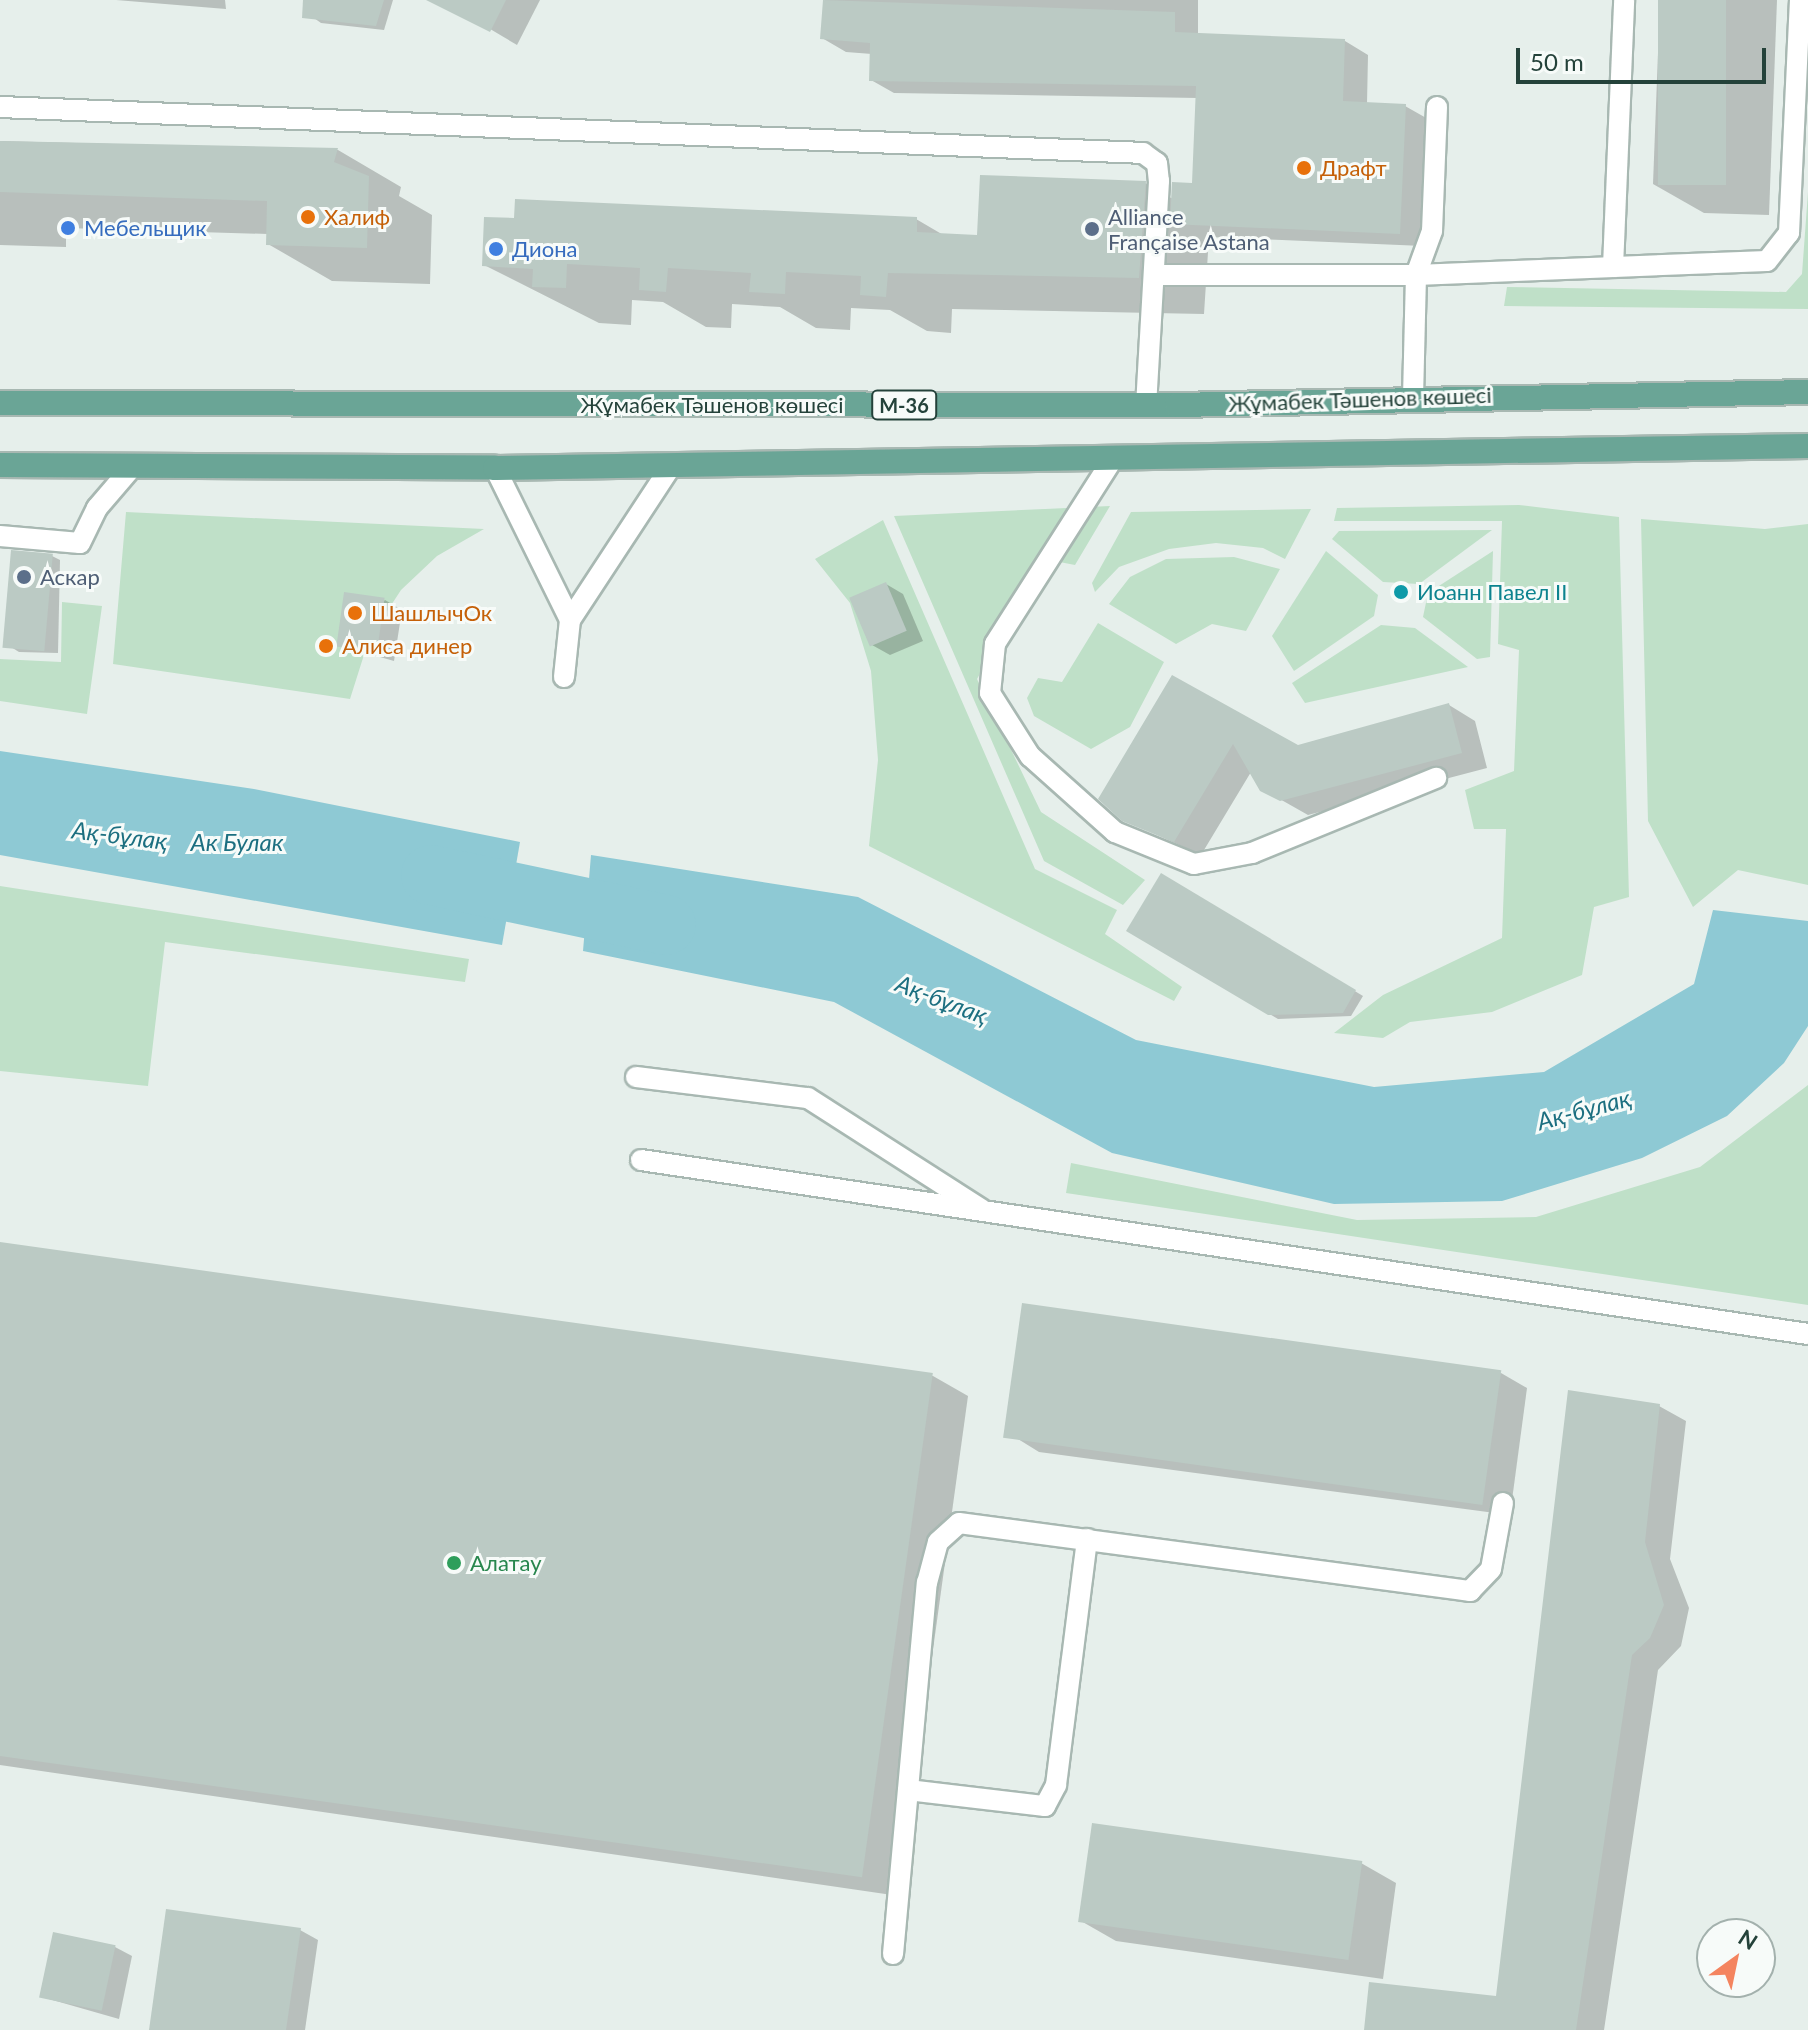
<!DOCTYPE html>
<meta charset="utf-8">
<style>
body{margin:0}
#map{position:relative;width:1808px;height:2030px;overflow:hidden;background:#e6efeb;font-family:Lato,sans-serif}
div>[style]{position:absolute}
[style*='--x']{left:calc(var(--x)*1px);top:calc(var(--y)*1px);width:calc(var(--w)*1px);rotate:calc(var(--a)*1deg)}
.green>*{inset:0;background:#bfe0c8}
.water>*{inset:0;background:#8ec9d4}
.shadow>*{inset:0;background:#0003}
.river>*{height:60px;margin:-30px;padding:0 30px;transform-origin:30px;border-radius:30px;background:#8ec9d4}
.building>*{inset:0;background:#bbcac4;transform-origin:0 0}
.roads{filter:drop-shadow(2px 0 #a8b8b2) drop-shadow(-2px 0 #a8b8b2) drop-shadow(0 2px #a8b8b2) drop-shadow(0 -2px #a8b8b2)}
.service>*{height:20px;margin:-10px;padding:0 10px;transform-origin:10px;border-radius:10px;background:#fff}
.primary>*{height:24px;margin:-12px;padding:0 12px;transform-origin:12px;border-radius:12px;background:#6aa596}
.dots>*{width:22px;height:22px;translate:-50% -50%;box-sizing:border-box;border:4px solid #f7fbf9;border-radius:50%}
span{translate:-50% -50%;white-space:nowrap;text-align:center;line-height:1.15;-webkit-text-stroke:6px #f7fbf9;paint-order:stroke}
.shield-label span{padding:2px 6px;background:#f7fbf9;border:2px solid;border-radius:6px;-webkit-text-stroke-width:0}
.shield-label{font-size:20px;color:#24423a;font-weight:700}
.food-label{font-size:22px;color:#c56008}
.left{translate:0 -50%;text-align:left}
.service-label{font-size:22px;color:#4e5e75}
.shop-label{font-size:22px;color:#366cbe}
.street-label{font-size:22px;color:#24423a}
.culture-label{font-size:22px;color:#0d838f}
.leisure-label{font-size:22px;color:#27864d}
.water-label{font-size:24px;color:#1c6f80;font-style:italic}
.north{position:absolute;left:1696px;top:1918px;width:80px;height:80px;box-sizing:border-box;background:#f7fbf9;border:2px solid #a3b1ad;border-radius:50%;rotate:33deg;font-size:22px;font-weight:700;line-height:32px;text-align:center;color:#24423a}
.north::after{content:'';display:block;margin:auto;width:28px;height:36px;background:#f4845f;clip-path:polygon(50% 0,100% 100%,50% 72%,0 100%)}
.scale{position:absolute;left:1516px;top:48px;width:250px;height:36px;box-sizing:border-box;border:4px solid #24423a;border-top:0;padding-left:10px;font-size:24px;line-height:28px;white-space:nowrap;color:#24423a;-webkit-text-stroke:6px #f7fbf9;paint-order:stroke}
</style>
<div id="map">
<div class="green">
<i style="clip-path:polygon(1808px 192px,1808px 309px,1504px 306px,1507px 287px,1786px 292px,1802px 274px)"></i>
<i style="clip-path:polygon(1519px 505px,1619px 517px,1629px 897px,1594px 907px,1582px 975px,1492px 1012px,1410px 1022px,1383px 1038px,1334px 1033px,1383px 995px,1502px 938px,1506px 829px,1474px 829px,1465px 790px,1514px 771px,1519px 650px,1498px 644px,1502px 521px,1334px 521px,1337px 508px)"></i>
<i style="clip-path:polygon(1110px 506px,1075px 565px,1044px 559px,977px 679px,1041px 812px,1145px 880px,1123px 905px,1044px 861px,894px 516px)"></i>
<i style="clip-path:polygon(1311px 509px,1285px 559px,1263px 548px,1216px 543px,1169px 549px,1119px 567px,1095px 592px,1092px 583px,1131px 512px)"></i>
<i style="clip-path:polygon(126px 512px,484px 529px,437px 556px,401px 590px,369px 639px,350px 699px,113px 664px)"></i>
<i style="clip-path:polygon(1641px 519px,1765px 529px,1808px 524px,1808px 885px,1738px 870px,1693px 907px,1648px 821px)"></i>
<i style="clip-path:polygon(883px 520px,1035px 869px,1117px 910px,1105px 934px,1182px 987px,1174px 1001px,869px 846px,878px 760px,871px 671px,850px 603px,815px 559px)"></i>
<i style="clip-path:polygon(1492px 530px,1419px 584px,1383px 582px,1332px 539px,1339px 531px)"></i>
<i style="clip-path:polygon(1326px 551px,1378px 595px,1374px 616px,1294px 671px,1272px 636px)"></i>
<i style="clip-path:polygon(1493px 551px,1490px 657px,1477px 659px,1423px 617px,1428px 593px)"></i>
<i style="clip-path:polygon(1234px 557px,1280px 569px,1246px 631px,1212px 624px,1176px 644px,1109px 604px,1130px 577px,1166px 559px)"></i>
<i style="clip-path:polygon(62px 602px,102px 606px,87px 714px,0 701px,0 659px,61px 662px)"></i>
<i style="clip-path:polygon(1098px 623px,1164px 662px,1130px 727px,1091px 749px,1034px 716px,1027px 698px,1038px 678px,1062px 682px)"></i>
<i style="clip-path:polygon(1381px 625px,1415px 628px,1468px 667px,1305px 703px,1292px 683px)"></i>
<i style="clip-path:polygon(0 886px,469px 959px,465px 982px,165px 942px,148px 1086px,0 1071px)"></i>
<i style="clip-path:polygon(1808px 1085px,1808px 1305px,1066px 1193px,1071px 1163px,1357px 1220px,1536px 1217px,1700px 1167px)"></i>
</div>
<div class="water">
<i style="clip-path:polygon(0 751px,254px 789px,520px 842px,502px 945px,0 855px)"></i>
<i style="clip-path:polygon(591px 855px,858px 897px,1136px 1040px,1374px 1087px,1544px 1072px,1694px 984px,1713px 910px,1808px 921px,1808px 1026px,1784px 1063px,1727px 1116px,1642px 1158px,1502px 1201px,1334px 1204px,1112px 1153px,834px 1002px,583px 951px)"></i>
</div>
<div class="shadow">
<i style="clip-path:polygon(116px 0,225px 0,226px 9px)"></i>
<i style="clip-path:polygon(320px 0,393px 0,384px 30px,321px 23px,314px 18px)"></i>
<i style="clip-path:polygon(441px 0,540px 0,517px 45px)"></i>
<i style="clip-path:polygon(825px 0,1198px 0,1198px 35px,1345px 41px,1368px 55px,1367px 104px,1405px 106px,1428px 119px,1423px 246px,1209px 237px,1204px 314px,952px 309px,951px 333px,927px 331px,890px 310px,851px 308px,850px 330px,816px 328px,780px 307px,732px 304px,731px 328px,706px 327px,663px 302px,632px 300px,631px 325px,599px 323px,484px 265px,916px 219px,945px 236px,979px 238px,1145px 183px,1173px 199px,1194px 185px,1198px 98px,894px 93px,871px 80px,872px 54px,846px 52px,822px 38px)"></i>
<i style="clip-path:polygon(1660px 0,1777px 0,1769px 215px,1704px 213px,1653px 184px)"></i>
<i style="clip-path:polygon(0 141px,338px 150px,401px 187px,399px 196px,432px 215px,430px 284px,332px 281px,268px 244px,268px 234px,66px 228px,66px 247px,0 245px)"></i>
<i style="clip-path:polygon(52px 556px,60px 560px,58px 653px,19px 652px,11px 647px)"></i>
<i style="clip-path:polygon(886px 584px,903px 594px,923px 641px,890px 655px,872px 645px)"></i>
<i style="clip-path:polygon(385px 600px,402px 610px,394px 661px,338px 645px)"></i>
<i style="clip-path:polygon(1172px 678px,1297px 747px,1449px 705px,1475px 721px,1487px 768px,1308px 815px,1262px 789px,1251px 772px,1201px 855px,1123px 819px)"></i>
<i style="clip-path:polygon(1162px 875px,1363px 996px,1351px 1016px,1278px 1019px,1129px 931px)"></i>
<i style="clip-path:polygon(0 1244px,933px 1376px,968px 1396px,899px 1896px,0 1765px)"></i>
<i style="clip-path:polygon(1501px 1373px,1527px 1388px,1510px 1515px,1039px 1452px,1013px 1436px)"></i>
<i style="clip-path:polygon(1659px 1406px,1686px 1421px,1670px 1559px,1689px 1608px,1681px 1646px,1658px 1670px,1604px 2030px,1366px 2030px,1498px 1998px)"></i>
<i style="clip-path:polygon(1361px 1863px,1396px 1883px,1383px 1979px,1116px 1941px,1081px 1921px)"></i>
<i style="clip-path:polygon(300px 1930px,318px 1940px,305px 2030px,151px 2030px)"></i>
<i style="clip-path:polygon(115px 1947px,132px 1956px,119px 2019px,42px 1997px)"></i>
</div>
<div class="river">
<i style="--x:431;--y:875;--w:240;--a:12"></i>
</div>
<div class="building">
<i style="clip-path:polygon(303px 0,384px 0,376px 26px,302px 18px)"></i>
<i style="clip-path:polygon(426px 0,506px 0,490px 32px)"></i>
<i style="clip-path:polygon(823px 0,1175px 12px,1175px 32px,1345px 39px,1343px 101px,1406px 104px,1400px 234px,1170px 224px,1172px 182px,1192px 183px,1196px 86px,869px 81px,870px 43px,820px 39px)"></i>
<i style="left:1658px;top:0;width:68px;height:185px"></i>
<i style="clip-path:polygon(0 141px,338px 148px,334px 162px,369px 176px,367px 248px,266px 245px,267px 201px,0 192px)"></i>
<i style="clip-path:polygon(980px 175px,1146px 181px,1139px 278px,888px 273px,886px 297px,860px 295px,861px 276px,786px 272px,785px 294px,749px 292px,751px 273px,668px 268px,666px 292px,639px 290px,640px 268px,567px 264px,566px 288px,532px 287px,533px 269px,482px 266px,484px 217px,514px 218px,515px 199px,917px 217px,917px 232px,977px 235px)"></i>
<i style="left:11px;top:550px;width:42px;height:98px;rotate:5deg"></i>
<i style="left:886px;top:582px;width:53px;height:40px;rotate:67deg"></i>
<i style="left:344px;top:592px;width:41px;height:55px;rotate:8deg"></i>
<i style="clip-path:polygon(1172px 675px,1298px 745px,1449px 703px,1462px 753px,1280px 801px,1260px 791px,1233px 744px,1174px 842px,1122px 821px,1098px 799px)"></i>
<i style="clip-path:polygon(1161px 873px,1356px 990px,1343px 1013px,1268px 1015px,1126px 931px)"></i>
<i style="left:0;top:1242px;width:942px;height:509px;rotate:8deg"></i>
<i style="left:1022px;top:1303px;width:484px;height:136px;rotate:8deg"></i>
<i style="clip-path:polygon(1568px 1390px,1660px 1404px,1645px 1542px,1664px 1605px,1650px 1638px,1632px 1655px,1576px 2030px,1364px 2030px,1369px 1982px,1496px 1996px)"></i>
<i style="left:1092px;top:1823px;width:273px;height:100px;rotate:8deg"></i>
<i style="clip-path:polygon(166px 1909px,301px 1928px,286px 2030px,149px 2030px)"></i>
<i style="left:53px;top:1932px;width:64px;height:67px;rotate:12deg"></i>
</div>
<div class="roads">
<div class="service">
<i style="--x:0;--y:107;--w:1144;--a:2.3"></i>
<i style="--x:1143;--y:153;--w:17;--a:36"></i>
<i style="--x:1157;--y:163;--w:18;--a:84"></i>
<i style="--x:1159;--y:181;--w:224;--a:93.3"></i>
<i style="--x:1437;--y:107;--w:124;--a:92.3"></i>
<i style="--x:1432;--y:231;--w:47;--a:110"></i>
<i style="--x:1416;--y:275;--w:351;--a:-2.3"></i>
<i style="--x:1767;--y:261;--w:36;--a:-52"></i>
<i style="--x:1789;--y:233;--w:233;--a:-87.3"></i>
<i style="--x:1613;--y:267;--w:267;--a:-87.6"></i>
<i style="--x:1156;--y:275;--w:260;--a:0"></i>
<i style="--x:1416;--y:275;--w:122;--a:91.4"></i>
<i style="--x:1114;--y:457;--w:222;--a:122.5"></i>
<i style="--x:995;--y:644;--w:49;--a:95.8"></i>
<i style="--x:990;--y:693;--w:75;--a:57.6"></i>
<i style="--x:1030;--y:756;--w:114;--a:41.8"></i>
<i style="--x:1115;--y:832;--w:85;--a:22.1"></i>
<i style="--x:1194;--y:864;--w:59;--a:-10.7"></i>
<i style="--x:1252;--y:853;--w:199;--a:-22.2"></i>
<i style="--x:495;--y:468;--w:169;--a:63.7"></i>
<i style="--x:0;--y:536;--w:80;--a:5"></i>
<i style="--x:80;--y:543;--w:39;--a:-64"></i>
<i style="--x:97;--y:508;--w:55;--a:-49.4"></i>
<i style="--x:564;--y:677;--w:57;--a:-84"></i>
<i style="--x:570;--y:620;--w:186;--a:-56.7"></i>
<i style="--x:636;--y:1077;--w:173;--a:7"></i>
<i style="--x:808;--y:1098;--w:206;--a:32.7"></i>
<i style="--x:641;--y:1160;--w:1180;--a:8.48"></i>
<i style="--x:908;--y:1790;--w:138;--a:6.7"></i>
<i style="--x:1045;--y:1806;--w:24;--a:-62"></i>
<i style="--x:1056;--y:1785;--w:248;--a:-82.8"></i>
<i style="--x:893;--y:1954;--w:373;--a:-84.8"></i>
<i style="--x:927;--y:1583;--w:42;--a:-75"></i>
<i style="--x:938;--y:1542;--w:28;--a:-42"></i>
<i style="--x:959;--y:1523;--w:516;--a:7.58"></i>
<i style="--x:1470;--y:1591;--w:30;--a:-46"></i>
<i style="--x:1491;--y:1569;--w:67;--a:-79.7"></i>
</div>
<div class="primary">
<i style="--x:0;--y:403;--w:1177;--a:0.1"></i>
<i style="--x:1177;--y:405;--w:631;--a:-1.18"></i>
<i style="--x:0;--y:465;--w:495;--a:0.3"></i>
<i style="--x:495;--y:468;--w:1313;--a:-0.96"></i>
</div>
</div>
<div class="dots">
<i style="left:1304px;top:168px;background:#e8710a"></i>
<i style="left:308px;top:217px;background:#e8710a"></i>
<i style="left:68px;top:228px;background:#3f7fe0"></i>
<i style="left:1092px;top:229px;background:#5c6f8a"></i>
<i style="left:496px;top:249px;background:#3f7fe0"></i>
<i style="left:24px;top:577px;background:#5c6f8a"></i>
<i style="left:1401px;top:592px;background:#0f9aa8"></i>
<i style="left:355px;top:613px;background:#e8710a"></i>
<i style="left:326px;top:646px;background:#e8710a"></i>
<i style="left:454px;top:1563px;background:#2e9e5b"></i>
</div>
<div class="shield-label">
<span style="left:904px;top:405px">M-36</span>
</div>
<div class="food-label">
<span class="left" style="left:1320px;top:168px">Драфт</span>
<span class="left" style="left:324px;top:217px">Халиф</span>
<span class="left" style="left:371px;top:613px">ШашлычОк</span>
<span class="left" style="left:342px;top:646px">Алиса динер</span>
</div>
<div class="service-label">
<span class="left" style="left:1108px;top:229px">Alliance<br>Française Astana</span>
<span class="left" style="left:40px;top:577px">Аскар</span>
</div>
<div class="shop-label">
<span class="left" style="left:84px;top:228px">Мебельщик</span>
<span class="left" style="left:512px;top:249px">Диона</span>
</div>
<div class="street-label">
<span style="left:1360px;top:399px;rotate:-2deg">Жұмабек Тәшенов көшесі</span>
<span style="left:712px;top:405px">Жұмабек Тәшенов көшесі</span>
</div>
<div class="culture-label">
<span class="left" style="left:1417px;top:592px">Иоанн Павел II</span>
</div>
<div class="leisure-label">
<span class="left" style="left:470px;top:1563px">Алатау</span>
</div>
<div class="water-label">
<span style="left:120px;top:835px;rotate:7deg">Ақ-бұлақ</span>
<span style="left:237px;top:842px">Ак Булак</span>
<span style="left:942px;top:999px;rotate:21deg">Ақ-бұлақ</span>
<span style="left:1584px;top:1109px;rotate:-15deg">Ақ-бұлақ</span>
</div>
<div class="north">N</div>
<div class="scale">50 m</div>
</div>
